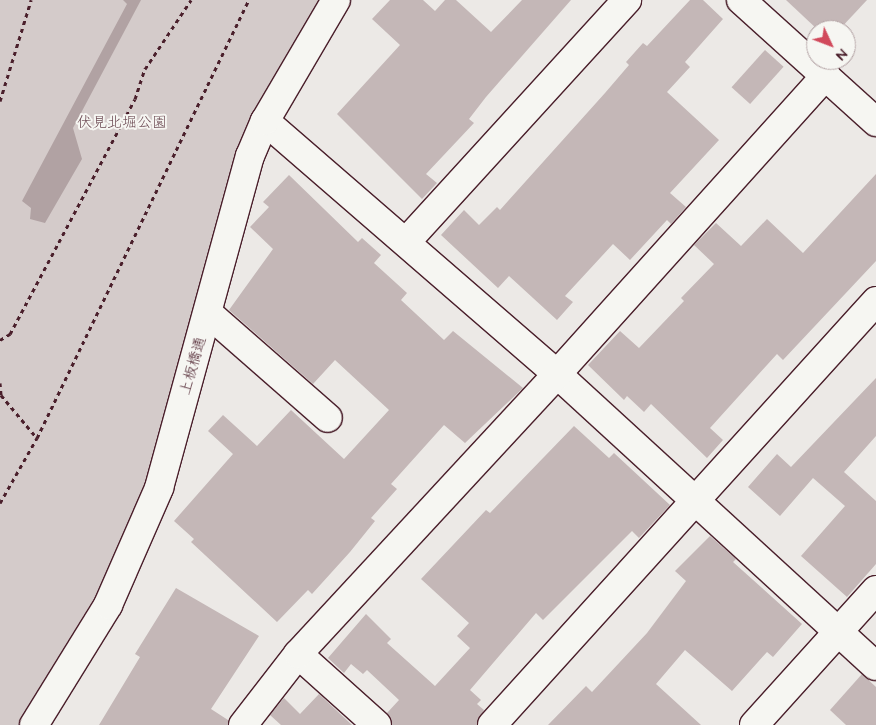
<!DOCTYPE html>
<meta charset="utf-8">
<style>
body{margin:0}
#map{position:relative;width:876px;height:725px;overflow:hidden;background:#ece9e6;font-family:"Architects Daughter","Klee One",sans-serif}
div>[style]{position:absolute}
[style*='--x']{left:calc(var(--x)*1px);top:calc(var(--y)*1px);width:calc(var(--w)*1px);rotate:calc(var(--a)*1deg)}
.green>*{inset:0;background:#d4cbca}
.water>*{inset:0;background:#b1a2a3}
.building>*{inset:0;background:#c4b7b7;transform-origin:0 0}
.path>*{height:3px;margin-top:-1.5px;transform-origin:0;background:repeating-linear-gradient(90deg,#4a1f2b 0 4px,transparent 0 8px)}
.roads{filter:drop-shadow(1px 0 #4a1f2b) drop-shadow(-1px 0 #4a1f2b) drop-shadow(0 1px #4a1f2b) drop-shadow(0 -1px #4a1f2b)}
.minor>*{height:28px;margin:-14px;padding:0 14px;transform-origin:14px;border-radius:14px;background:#f6f6f2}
span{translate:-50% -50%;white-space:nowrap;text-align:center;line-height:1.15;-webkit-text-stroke:4px #f6f6f2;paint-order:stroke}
.park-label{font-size:15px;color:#6c4a53}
.street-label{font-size:15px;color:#4a1f2b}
.north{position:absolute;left:806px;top:20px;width:50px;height:50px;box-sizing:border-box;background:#f6f6f2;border:1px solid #b1a0a2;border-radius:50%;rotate:133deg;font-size:14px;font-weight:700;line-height:20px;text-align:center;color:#4a1f2b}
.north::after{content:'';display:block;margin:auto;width:18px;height:22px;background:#d1495b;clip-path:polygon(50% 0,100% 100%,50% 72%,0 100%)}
</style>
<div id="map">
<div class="green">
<i style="clip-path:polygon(0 0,321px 0,247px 134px,150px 479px,105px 580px,18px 725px,0 725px)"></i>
</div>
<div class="water">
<i style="clip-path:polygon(123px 0,141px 0,73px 128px,82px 159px,45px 223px,30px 219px,31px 208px,22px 201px,127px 4px)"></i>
</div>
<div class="building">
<i style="clip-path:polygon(390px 0,423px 0,435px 11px,445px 0,456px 0,491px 32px,522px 0,571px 0,486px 97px,469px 119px,474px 123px,426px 174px,437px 183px,422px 199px,337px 114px,400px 45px,372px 19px)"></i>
<i style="clip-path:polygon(690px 0,703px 0,723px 19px,685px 62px,690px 67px,667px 92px,719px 140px,670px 193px,686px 207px,671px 224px,667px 220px,630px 260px,613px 244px,565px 296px,573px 302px,557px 320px,509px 276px,498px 288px,441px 235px,464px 210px,479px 225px,497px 207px,500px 210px,605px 93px,629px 65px,626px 62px,643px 43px,647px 46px)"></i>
<i style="clip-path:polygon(786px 0,867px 0,839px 30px,818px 30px)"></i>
<i style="left:765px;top:50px;width:25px;height:50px;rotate:42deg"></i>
<i style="clip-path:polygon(876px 174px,876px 261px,783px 360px,777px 354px,710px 428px,723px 440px,707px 458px,651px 404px,644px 412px,627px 396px,624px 400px,588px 365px,620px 331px,639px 348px,684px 301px,681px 298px,714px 264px,694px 245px,716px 223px,741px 246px,767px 219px,803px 253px)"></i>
<i style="clip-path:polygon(289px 175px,358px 242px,362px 238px,381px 255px,374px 263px,407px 293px,401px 300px,444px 340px,453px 331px,523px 388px,465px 443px,444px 425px,391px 484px,397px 489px,371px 518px,375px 521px,350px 552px,312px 594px,308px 590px,277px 622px,191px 542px,194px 539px,174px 521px,233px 454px,208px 431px,223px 415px,257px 446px,291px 410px,344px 459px,389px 410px,335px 360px,313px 384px,229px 310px,273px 249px,250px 227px,269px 207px,263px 202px)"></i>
<i style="clip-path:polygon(876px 378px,876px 436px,844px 472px,876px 501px,876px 564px,847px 597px,801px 556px,845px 506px,813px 478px,780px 516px,748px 487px,777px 454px,791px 467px)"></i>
<i style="clip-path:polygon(574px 426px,609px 458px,614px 453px,670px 505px,639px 538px,632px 531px,543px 620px,536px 613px,470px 690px,481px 700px,477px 704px,484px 710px,477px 725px,392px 725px,387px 713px,399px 700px,367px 670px,363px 674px,351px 664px,344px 673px,328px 658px,366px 614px,391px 639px,387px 643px,435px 686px,470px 648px,457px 636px,469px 623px,421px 579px,486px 510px,490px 513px)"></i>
<i style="clip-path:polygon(710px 536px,736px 559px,733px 562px,802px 624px,773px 657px,767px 652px,732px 691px,685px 650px,656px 684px,701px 725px,548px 725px,586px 686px,592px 692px,647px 633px,686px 581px,675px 571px)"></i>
<i style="clip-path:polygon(176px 588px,259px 636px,211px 709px,228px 720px,228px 725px,99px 725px,140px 657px,135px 654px)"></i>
<i style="clip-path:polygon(862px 674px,876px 687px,876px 725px,846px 725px,830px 710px)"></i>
<i style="clip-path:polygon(319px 694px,352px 725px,281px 725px,270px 715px,284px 698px,300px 714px)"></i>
</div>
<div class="path">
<i style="--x:0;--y:101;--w:106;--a:-72.9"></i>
<i style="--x:0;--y:340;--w:12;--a:-31"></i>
<i style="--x:10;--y:334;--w:266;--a:-62"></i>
<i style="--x:135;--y:99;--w:32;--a:-72"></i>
<i style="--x:145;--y:69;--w:83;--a:-56.3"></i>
<i style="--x:0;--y:383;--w:12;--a:85"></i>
<i style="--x:1;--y:395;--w:56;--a:50.1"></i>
<i style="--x:0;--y:503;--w:75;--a:-60.4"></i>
<i style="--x:37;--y:438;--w:487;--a:-64.2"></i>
</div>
<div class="roads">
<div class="minor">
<i style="--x:741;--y:0;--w:182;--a:42.1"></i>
<i style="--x:265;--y:121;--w:386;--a:40.9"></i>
<i style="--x:557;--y:374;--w:432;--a:42.5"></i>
<i style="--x:406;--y:242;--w:328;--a:-47.6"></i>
<i style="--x:208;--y:313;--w:159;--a:41.2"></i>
<i style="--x:298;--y:654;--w:106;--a:41.9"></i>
<i style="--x:34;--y:725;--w:141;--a:-58.3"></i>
<i style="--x:108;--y:605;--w:128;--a:-66.4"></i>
<i style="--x:159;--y:488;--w:344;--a:-74.7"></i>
<i style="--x:250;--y:156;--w:38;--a:-67"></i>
<i style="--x:265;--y:121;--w:140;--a:-59.6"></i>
<i style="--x:243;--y:725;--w:90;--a:-52.2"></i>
<i style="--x:298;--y:654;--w:381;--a:-47.2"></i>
<i style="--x:557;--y:374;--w:402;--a:-48"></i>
<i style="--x:492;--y:725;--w:572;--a:-47.83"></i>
<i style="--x:754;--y:725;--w:182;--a:-47.9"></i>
</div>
</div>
<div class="park-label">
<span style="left:122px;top:123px">伏見北堀公園</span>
</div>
<div class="street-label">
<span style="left:193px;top:366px;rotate:-74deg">上板橋通</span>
</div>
<div class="north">N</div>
</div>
